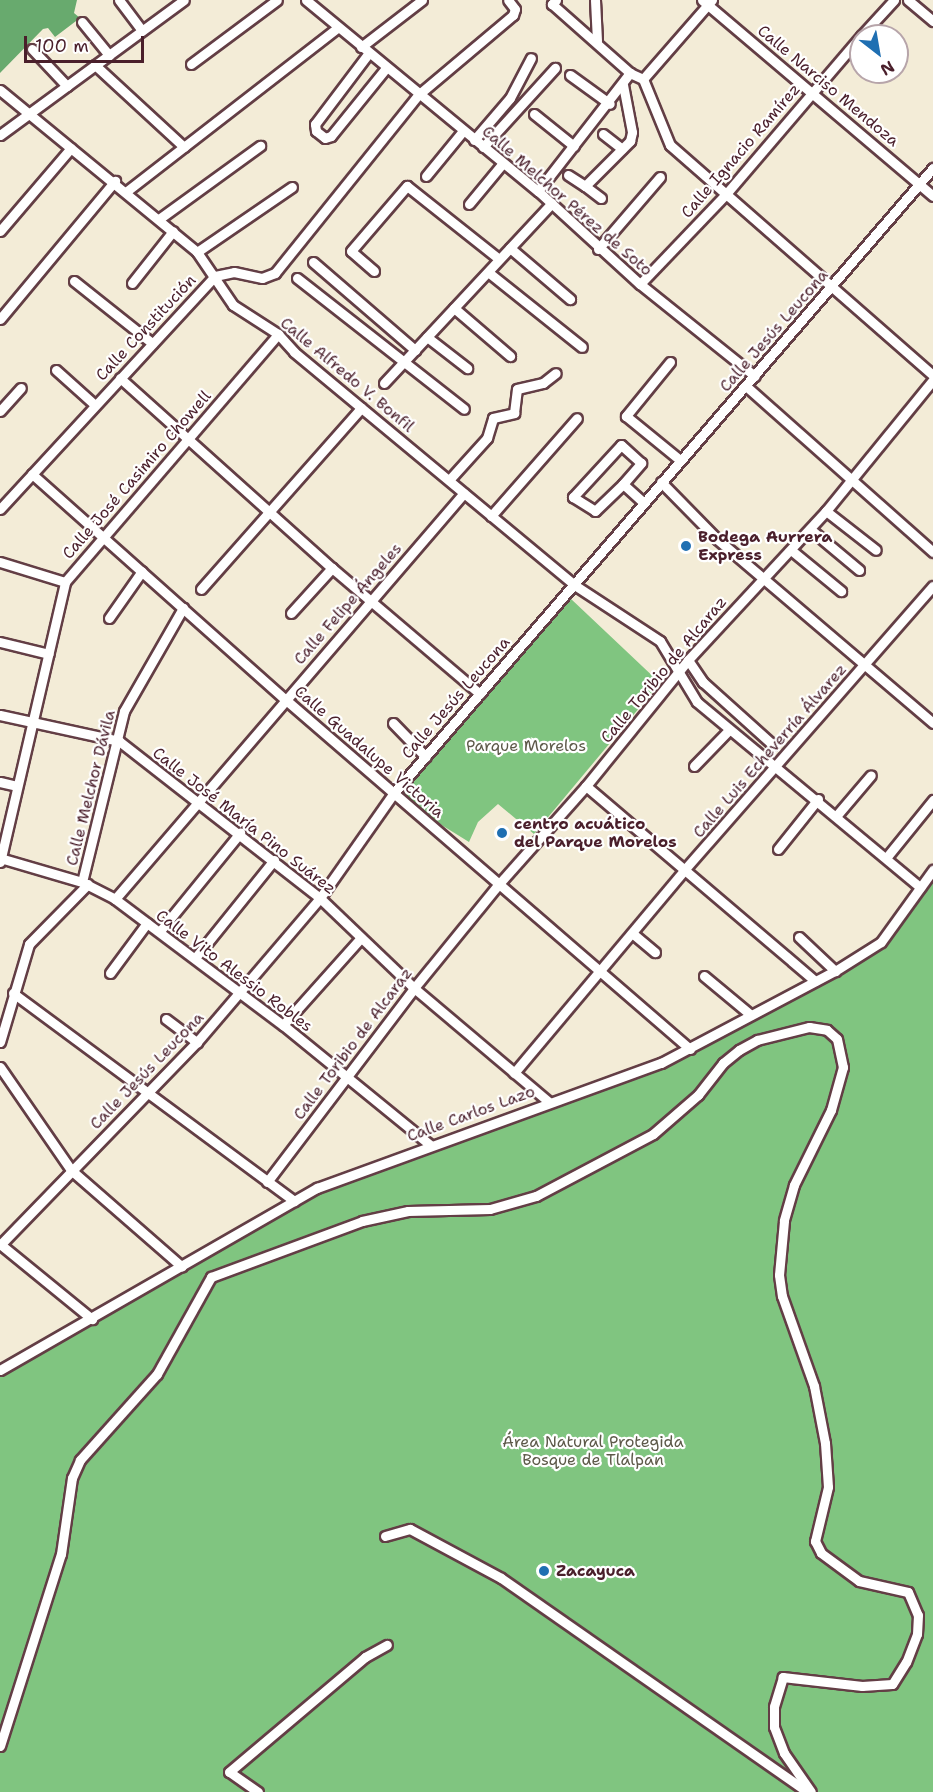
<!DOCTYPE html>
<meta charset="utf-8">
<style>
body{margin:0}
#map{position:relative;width:933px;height:1792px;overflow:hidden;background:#f3ecd7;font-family:"Shantell Sans",sans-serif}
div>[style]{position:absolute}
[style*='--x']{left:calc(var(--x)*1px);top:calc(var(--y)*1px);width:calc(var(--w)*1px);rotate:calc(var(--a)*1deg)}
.green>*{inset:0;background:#80c580}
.forest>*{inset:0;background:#68aa6e}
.roads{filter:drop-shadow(2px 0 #633e45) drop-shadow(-2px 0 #633e45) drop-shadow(0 2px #633e45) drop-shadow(0 -2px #633e45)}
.minor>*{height:9px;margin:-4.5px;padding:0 4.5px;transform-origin:4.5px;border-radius:4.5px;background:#fff}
.dots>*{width:16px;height:16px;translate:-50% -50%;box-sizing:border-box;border:3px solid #fff;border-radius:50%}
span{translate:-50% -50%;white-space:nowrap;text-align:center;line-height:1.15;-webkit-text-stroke:4.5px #fff;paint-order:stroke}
.street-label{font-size:16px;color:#4a1f2b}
.poi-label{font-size:16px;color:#4a1f2b;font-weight:700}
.left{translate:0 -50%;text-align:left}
.park-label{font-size:16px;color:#5d5949}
.north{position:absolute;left:849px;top:24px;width:60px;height:60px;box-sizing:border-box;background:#fff;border:2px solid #b7a5aa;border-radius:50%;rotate:149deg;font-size:16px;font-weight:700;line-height:24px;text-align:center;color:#4a1f2b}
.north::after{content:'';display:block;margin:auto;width:21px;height:27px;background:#1f6fb2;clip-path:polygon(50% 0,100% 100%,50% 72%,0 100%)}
.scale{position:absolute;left:24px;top:36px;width:120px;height:27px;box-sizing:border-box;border:3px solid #4a1f2b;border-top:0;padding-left:8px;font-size:18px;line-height:21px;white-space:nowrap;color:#4a1f2b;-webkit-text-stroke:4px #fff;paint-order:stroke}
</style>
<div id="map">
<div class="green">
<i style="clip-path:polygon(570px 598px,660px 683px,534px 834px,498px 804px,478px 822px,469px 842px,398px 798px)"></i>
<i style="clip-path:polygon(933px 871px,933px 1792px,0 1792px,0 1377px,311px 1197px,436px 1146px,663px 1064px,870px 953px)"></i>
</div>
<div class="forest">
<i style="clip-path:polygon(0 0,77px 0,74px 13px,80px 18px,55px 37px,48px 28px,43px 29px,0 73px)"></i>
</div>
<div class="roads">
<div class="minor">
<i style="--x:119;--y:0;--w:38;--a:53"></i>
<i style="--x:306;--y:0;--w:301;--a:39.5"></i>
<i style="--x:538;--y:191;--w:138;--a:42.4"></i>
<i style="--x:640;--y:284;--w:147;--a:38.7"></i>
<i style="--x:556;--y:0;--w:6;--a:135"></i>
<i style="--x:552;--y:4;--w:104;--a:41.5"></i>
<i style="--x:630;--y:73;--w:14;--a:25"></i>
<i style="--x:643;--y:79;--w:71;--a:67.8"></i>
<i style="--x:670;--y:145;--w:349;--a:41.2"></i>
<i style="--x:595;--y:0;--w:41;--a:87.2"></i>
<i style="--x:702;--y:0;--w:303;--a:40.3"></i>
<i style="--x:908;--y:0;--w:33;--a:40"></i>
<i style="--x:82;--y:22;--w:43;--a:50.7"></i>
<i style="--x:861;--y:36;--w:49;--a:-47.5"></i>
<i style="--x:361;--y:47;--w:77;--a:-37.6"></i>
<i style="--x:32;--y:49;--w:51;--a:46.6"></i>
<i style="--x:368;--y:54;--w:88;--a:127.1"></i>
<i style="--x:315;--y:124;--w:7;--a:82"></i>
<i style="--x:316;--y:131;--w:11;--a:38"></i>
<i style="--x:325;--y:138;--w:6;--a:-18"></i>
<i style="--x:331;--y:136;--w:87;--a:-51"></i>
<i style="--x:191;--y:64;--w:107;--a:-36.7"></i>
<i style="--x:95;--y:65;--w:121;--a:42.7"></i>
<i style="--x:570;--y:75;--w:49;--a:35.9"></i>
<i style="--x:643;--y:79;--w:105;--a:-48.9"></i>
<i style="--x:0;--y:90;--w:255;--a:39.4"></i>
<i style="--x:197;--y:252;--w:64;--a:55.8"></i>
<i style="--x:233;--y:305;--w:54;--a:32.8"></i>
<i style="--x:278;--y:334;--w:24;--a:48"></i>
<i style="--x:294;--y:352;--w:363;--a:39.7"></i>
<i style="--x:573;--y:584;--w:104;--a:33.2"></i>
<i style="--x:660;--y:641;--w:71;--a:58.8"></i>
<i style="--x:697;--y:702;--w:290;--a:39.7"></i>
<i style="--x:534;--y:114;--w:51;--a:38.7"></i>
<i style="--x:603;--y:134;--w:24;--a:38"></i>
<i style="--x:0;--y:135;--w:228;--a:-36.3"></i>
<i style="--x:474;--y:140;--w:55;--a:-49.4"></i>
<i style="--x:510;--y:98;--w:45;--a:-62.3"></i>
<i style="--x:483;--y:147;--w:107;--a:-47.7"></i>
<i style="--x:568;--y:175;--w:20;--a:33"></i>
<i style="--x:585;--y:186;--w:64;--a:-45"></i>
<i style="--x:630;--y:141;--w:9;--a:-77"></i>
<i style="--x:632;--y:132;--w:48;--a:-100.8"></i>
<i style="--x:426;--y:176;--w:58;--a:-50.6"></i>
<i style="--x:585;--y:186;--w:20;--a:37"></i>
<i style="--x:127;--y:191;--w:266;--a:-37.8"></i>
<i style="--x:538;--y:191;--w:150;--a:-52.1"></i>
<i style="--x:469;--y:204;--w:53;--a:-50.3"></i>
<i style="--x:159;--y:219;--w:125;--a:-35.9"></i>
<i style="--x:0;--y:231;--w:109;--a:-49.5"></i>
<i style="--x:510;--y:248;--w:79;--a:40.4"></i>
<i style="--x:598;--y:249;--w:95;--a:-49.3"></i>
<i style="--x:197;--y:252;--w:115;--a:-34.4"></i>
<i style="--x:313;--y:262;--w:135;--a:40.8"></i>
<i style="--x:374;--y:271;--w:30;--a:-139"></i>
<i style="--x:351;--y:251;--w:86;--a:-49.3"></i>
<i style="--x:407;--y:186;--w:117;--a:38.4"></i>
<i style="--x:488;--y:272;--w:120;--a:38.6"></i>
<i style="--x:297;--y:278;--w:212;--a:38.1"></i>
<i style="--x:74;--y:281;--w:100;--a:38.5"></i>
<i style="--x:132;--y:283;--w:66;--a:-51.7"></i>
<i style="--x:640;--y:284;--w:124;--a:-46.3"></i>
<i style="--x:726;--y:194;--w:208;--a:-49.5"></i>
<i style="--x:454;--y:308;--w:74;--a:40.6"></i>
<i style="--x:0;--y:319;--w:180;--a:-50.2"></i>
<i style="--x:427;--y:337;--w:51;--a:37.8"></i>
<i style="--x:670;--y:362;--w:70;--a:129.2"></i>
<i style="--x:626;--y:416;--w:70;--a:39.2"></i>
<i style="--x:56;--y:370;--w:52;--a:41.9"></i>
<i style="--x:120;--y:378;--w:285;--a:41.9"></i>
<i style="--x:332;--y:568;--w:194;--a:40.4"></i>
<i style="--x:384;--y:383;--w:246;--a:-47"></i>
<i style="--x:746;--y:386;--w:250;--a:41.6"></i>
<i style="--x:0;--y:411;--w:31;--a:-48"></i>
<i style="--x:32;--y:474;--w:340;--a:41.7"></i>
<i style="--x:286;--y:700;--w:534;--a:40.82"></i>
<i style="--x:449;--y:480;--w:57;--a:-47.9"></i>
<i style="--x:487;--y:438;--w:21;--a:-73"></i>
<i style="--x:493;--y:418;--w:22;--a:-13"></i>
<i style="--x:514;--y:413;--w:24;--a:-83"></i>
<i style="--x:517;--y:389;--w:27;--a:-13"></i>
<i style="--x:543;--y:383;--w:16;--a:-38"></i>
<i style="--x:661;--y:482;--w:80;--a:45.5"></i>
<i style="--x:717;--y:539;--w:284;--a:40.4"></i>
<i style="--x:623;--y:484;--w:28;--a:-49"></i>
<i style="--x:641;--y:463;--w:27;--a:-138"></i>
<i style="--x:621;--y:445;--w:71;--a:132.7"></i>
<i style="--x:573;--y:497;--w:26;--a:32"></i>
<i style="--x:595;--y:511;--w:39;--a:-44"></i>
<i style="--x:623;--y:484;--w:27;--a:42"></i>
<i style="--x:0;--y:509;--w:317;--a:-47.3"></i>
<i style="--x:215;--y:276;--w:19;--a:-12"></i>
<i style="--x:234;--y:272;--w:29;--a:12"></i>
<i style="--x:262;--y:278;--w:14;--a:-21"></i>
<i style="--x:275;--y:273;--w:228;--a:-51.2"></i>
<i style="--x:418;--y:95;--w:124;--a:-40.1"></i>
<i style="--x:513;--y:15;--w:6;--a:-72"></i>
<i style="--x:515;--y:9;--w:11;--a:-128"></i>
<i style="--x:826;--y:511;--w:63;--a:38"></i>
<i style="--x:491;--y:516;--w:130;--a:-48.7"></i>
<i style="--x:810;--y:529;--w:64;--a:39.9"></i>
<i style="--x:791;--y:550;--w:65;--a:39.4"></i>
<i style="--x:0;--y:562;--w:68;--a:17.1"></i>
<i style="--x:201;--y:589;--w:242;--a:-48.5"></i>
<i style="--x:291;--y:613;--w:61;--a:-47.7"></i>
<i style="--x:109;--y:618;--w:57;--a:-54.9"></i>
<i style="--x:0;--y:642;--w:50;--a:13.8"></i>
<i style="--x:688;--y:660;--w:27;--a:56"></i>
<i style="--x:703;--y:682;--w:94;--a:42"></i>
<i style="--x:0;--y:715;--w:122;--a:12.3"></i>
<i style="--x:119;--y:741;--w:255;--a:38"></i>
<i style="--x:320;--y:898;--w:130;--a:43.8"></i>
<i style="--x:414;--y:988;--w:177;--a:40.2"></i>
<i style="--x:393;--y:723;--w:47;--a:45.9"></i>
<i style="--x:694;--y:766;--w:50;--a:-45.8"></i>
<i style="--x:0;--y:782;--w:17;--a:13"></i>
<i style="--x:586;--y:786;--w:301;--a:40.4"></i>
<i style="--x:837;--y:815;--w:52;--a:-49.6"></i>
<i style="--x:778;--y:849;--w:64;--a:-51.3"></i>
<i style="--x:0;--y:858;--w:85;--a:16.3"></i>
<i style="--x:82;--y:882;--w:37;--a:27"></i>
<i style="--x:115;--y:899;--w:210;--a:36.9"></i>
<i style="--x:283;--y:1025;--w:190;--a:39.2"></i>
<i style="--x:886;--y:858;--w:75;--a:-51"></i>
<i style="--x:0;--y:862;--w:287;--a:-76.9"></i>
<i style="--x:65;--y:582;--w:327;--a:-49.3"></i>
<i style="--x:82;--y:882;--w:176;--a:-76.2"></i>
<i style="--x:124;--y:711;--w:119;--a:-60.2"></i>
<i style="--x:115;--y:899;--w:535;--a:-49.32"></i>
<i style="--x:160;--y:931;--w:127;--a:-50.8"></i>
<i style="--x:632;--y:933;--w:30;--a:40"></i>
<i style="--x:799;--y:937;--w:50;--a:43.4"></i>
<i style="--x:195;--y:958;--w:126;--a:-51.1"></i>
<i style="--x:110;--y:973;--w:62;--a:-53.5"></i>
<i style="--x:704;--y:976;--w:61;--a:39.7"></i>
<i style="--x:13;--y:993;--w:350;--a:36.5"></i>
<i style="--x:166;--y:1019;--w:39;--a:37"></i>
<i style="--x:283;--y:1025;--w:115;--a:-48.2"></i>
<i style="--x:0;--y:1042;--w:102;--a:-73.5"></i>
<i style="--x:29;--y:944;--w:84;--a:-45.5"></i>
<i style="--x:0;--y:1067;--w:125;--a:55.4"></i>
<i style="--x:71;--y:1170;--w:147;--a:41.1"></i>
<i style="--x:514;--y:1073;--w:266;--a:-50"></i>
<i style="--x:685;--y:869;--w:376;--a:-48.8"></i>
<i style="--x:267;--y:1182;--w:243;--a:-52.8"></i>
<i style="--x:414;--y:988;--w:133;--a:-50.8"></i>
<i style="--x:498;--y:885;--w:132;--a:-48.4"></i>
<i style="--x:586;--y:786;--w:162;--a:-51"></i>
<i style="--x:688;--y:660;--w:203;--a:-47.2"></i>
<i style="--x:826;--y:511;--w:169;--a:-50.8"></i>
<i style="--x:0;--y:1244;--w:119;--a:39.2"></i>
<i style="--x:0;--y:1245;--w:283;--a:-45.9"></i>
<i style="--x:197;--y:1042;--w:189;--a:-49.5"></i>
<i style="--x:320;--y:898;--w:127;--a:-54.9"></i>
<i style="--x:393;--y:794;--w:827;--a:-49.22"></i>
<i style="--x:0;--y:1370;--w:366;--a:-29.9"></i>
<i style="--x:317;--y:1188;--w:366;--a:-20"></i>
<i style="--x:661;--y:1063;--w:197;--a:-27.9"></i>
<i style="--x:835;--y:971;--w:54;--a:-32.2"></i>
<i style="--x:881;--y:942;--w:89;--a:-54.2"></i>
<i style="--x:385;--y:1536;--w:26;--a:-16"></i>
<i style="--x:410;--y:1529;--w:103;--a:28.3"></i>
<i style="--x:501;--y:1578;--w:369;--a:34.9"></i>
<i style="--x:0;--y:1746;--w:201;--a:-72.4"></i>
<i style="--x:61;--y:1554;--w:77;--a:-81.8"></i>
<i style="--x:72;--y:1478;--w:20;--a:-66"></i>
<i style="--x:80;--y:1460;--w:115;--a:-48.2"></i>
<i style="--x:157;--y:1374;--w:111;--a:-60.9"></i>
<i style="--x:211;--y:1277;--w:161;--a:-20.3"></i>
<i style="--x:362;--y:1221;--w:47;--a:-12.3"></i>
<i style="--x:408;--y:1211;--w:82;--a:-1.4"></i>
<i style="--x:490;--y:1209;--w:48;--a:-15.8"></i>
<i style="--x:536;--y:1196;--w:132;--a:-27.9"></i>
<i style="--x:653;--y:1134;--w:60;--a:-40.9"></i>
<i style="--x:698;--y:1095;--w:41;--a:-52"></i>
<i style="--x:723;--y:1063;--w:21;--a:-39"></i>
<i style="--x:739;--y:1050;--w:21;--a:-29"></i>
<i style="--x:757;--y:1040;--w:54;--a:-14"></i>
<i style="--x:809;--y:1027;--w:18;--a:9"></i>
<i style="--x:827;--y:1030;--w:13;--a:42"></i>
<i style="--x:837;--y:1039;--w:29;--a:78"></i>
<i style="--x:843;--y:1067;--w:45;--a:105.6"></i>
<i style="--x:831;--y:1110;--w:84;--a:116.3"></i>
<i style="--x:794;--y:1185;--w:37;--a:106"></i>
<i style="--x:784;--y:1221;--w:54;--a:95.3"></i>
<i style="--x:779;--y:1275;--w:21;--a:82"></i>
<i style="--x:782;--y:1296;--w:96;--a:70.4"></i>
<i style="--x:814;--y:1386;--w:58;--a:79.1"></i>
<i style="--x:825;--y:1443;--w:44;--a:86.1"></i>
<i style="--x:828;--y:1487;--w:56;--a:103.5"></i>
<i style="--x:815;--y:1541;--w:13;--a:63"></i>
<i style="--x:821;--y:1553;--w:47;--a:36.4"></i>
<i style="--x:859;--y:1581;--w:50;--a:12.7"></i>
<i style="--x:908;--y:1592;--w:25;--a:67"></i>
<i style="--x:918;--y:1615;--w:19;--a:93"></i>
<i style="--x:917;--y:1634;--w:30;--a:111"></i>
<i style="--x:906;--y:1662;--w:26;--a:122"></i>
<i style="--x:892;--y:1684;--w:30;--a:176"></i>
<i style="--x:862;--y:1686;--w:80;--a:-173.5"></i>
<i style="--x:783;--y:1677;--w:31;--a:107"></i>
<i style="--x:774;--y:1707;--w:20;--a:90"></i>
<i style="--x:774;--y:1727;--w:28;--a:69"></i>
<i style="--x:784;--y:1753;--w:47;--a:55.3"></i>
<i style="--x:258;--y:1792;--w:35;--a:-145"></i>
<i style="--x:229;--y:1772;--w:178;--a:-40.2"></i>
<i style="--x:365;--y:1657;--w:25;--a:-29"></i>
</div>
</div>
<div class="dots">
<i style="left:686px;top:546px;background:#1f6fb2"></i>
<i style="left:502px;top:833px;background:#1f6fb2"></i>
<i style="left:544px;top:1571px;background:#1f6fb2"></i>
</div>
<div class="street-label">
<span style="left:828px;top:86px;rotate:40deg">Calle Narciso Mendoza</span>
<span style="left:741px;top:151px;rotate:-49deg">Calle Ignacio Ramírez</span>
<span style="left:567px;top:201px;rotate:41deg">Calle Melchor Pérez de Soto</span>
<span style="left:146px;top:328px;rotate:-47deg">Calle Constitución</span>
<span style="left:774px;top:331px;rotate:-49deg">Calle Jesús Leucona</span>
<span style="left:347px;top:375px;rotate:40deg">Calle Alfredo V. Bonfil</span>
<span style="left:137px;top:475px;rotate:-49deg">Calle José Casimiro Chowell</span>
<span style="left:348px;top:604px;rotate:-49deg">Calle Felipe Ángeles</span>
<span style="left:664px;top:670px;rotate:-50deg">Calle Toribio de Alcaraz</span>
<span style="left:456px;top:698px;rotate:-49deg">Calle Jesús Leucona</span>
<span style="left:770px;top:751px;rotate:-49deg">Calle Luis Echeverría Álvarez</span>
<span style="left:369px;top:752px;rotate:41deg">Calle Guadalupe Victoria</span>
<span style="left:91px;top:788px;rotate:-76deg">Calle Melchor Dávila</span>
<span style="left:244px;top:821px;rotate:38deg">Calle José María Pino Suárez</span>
<span style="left:234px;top:971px;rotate:37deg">Calle Vito Alessio Robles</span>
<span style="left:353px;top:1044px;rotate:-53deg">Calle Toribio de Alcaraz</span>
<span style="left:147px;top:1071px;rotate:-46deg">Calle Jesús Leucona</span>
<span style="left:471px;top:1114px;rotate:-20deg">Calle Carlos Lazo</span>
</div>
<div class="poi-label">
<span class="left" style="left:698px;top:546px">Bodega Aurrera<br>Express</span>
<span class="left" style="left:514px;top:833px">centro acuático<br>del Parque Morelos</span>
<span class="left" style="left:556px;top:1571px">Zacayuca</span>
</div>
<div class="park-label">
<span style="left:526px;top:746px">Parque Morelos</span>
<span style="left:593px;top:1451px">Área Natural Protegida<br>Bosque de Tlalpan</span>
</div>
<div class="north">N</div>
<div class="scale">100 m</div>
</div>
